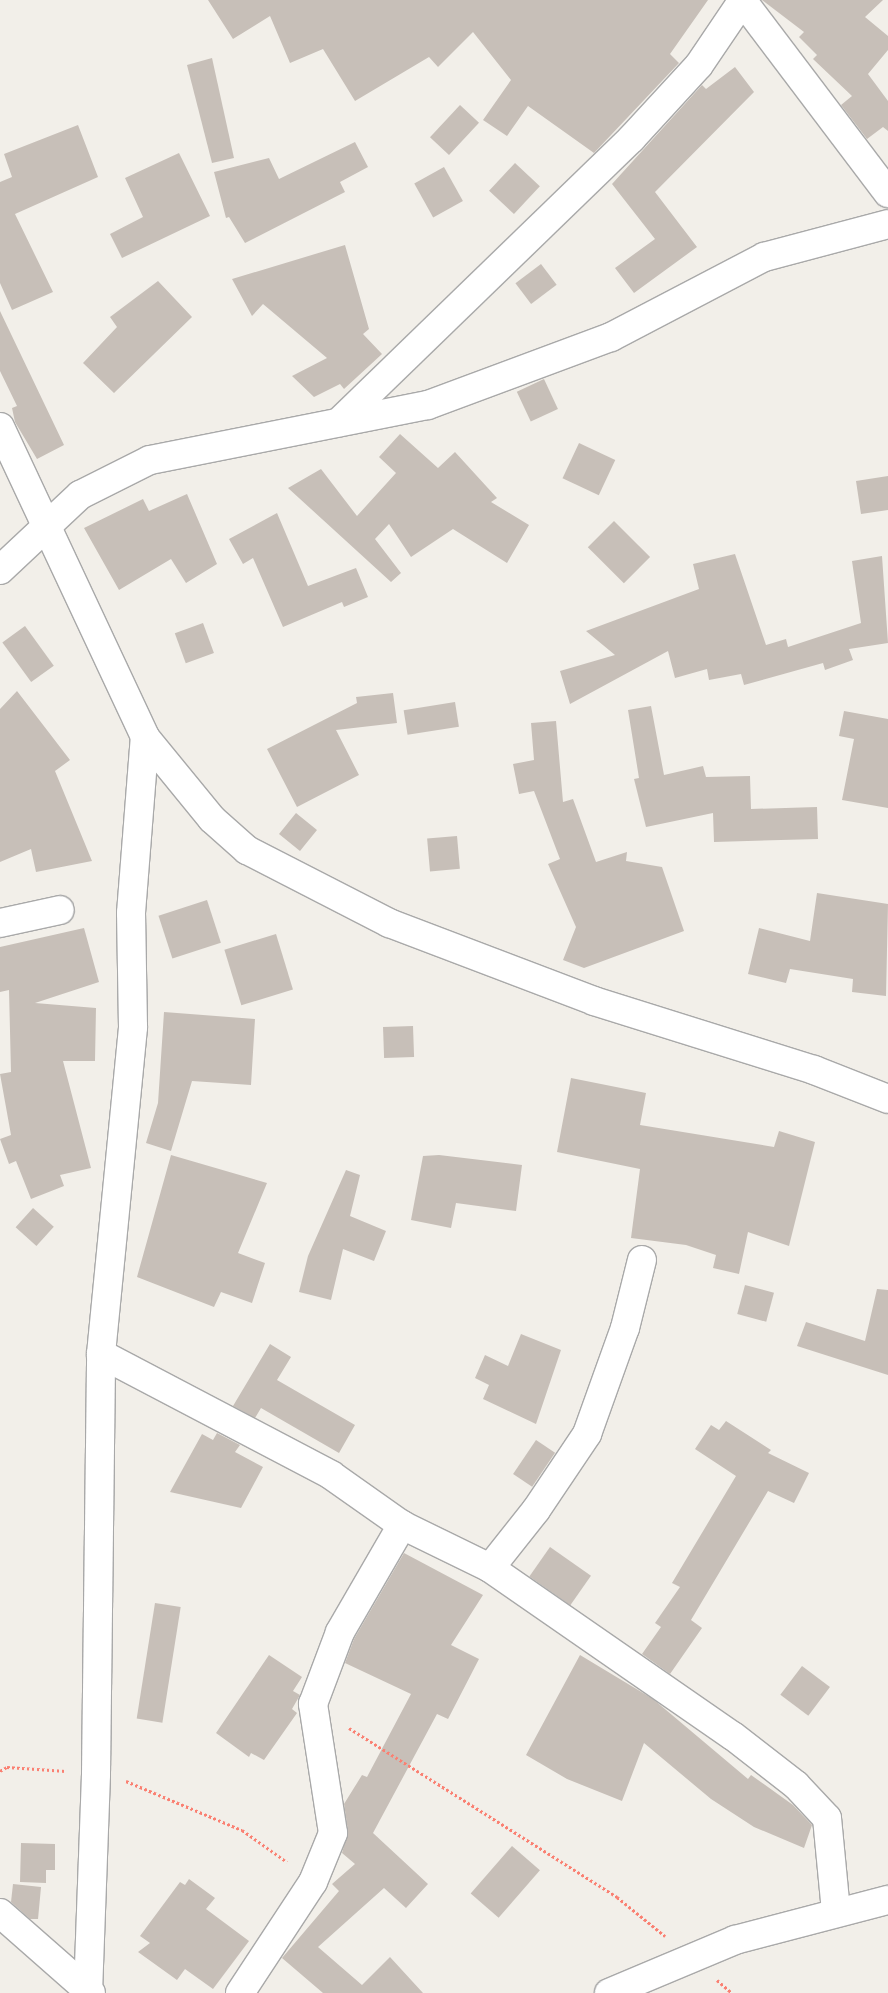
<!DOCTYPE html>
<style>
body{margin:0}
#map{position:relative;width:888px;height:1993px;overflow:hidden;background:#f2efe9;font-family:"Archivo Narrow",sans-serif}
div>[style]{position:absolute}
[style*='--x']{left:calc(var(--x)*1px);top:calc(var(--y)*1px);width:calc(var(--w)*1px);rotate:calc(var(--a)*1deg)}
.building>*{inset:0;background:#c7bfb8;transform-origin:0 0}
.path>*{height:3px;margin-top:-1.5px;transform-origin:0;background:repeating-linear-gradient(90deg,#fa8072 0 2.5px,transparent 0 5px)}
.roads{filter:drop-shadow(1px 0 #a9a9a9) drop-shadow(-1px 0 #a9a9a9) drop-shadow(0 1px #a9a9a9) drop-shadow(0 -1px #a9a9a9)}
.minor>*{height:28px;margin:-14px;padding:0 14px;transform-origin:14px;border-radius:14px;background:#fff}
.tertiary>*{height:28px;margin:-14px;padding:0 14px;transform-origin:14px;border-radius:14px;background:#fff}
span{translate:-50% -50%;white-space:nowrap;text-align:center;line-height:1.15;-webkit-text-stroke:4px #fff;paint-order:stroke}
</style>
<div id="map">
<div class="building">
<i style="clip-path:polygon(208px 0,708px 0,670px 54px,679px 63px,594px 153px,528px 106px,507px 136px,483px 120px,511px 80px,473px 32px,438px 67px,429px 57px,355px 101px,323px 49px,290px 63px,270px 16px,233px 39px)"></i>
<i style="clip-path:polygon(762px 0,883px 0,865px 17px,888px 36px,888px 50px,868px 74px,888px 101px,888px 131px,883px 127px,867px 139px,841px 105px,852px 96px,813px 59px,817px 55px,799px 37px,804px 32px)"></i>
<i style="clip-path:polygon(212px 58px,234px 158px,212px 163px,187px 65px)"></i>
<i style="clip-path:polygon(735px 67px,754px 92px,655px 192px,697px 247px,634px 293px,615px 268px,655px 239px,612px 184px,702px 85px,706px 89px)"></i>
<i style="left:460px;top:105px;width:26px;height:44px;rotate:43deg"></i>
<i style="clip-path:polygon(78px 125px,98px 177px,15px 214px,53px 292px,12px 310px,0 283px,0 182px,12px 177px,4px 154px)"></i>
<i style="clip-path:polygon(355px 142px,368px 167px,340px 182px,345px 192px,245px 243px,229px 217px,226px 218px,214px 172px,269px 158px,279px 179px)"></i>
<i style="clip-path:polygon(179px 153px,210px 216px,122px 258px,110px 234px,143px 217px,125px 178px)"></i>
<i style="left:515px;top:163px;width:34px;height:38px;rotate:43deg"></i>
<i style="left:444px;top:167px;width:39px;height:34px;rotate:61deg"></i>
<i style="clip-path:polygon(345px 245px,369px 329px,363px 334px,382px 354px,344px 389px,340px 384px,314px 397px,292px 376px,327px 358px,263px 304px,252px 316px,232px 279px)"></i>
<i style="left:541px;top:264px;width:26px;height:32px;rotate:53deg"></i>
<i style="clip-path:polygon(158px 281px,192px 317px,114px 393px,83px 363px,117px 327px,110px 317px)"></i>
<i style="clip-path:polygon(0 311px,64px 445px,37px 459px,15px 422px,12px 408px,17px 406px,0 371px)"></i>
<i style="left:544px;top:379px;width:33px;height:30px;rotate:65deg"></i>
<i style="clip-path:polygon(400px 434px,438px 468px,455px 452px,497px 498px,491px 502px,529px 525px,507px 563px,453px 529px,411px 557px,389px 524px,375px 539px,401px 573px,391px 582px,288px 488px,321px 469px,357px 516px,396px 473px,379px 457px)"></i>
<i style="left:579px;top:443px;width:40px;height:39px;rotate:25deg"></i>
<i style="clip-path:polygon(888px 476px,888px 510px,861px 514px,856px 481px)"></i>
<i style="clip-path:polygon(187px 494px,217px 564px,186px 583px,171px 559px,119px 590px,84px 528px,143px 499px,149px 511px)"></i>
<i style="clip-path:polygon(277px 513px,308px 586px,356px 568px,368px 597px,344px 607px,342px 602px,283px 627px,253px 558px,243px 564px,229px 539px)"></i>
<i style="left:614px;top:521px;width:51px;height:37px;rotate:45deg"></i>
<i style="clip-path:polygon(735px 554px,766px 645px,786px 639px,788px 647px,861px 623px,852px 561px,882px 556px,888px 643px,849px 649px,853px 660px,825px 670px,823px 663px,744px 685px,741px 674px,709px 680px,707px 669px,675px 678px,668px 651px,570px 704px,560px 671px,615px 655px,586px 631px,699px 589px,693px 564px)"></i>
<i style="left:203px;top:623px;width:32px;height:30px;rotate:70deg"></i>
<i style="left:25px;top:626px;width:49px;height:28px;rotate:54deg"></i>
<i style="clip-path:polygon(17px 691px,70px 760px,55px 771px,92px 861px,36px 872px,31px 849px,0 862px,0 709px)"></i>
<i style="clip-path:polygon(393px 693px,397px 723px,336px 730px,359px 775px,297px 807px,267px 749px,357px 703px,356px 697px)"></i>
<i style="left:455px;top:702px;width:25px;height:52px;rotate:81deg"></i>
<i style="clip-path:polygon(651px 706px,664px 775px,703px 766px,706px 777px,750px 776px,751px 809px,817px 807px,818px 839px,714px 842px,713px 813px,646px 827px,634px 779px,639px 778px,628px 710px)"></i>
<i style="clip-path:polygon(844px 711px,888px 719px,888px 808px,842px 800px,854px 739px,839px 736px)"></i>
<i style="clip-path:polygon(556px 721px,563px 802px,573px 799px,596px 862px,627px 852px,626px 861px,662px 867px,684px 931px,584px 968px,563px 960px,576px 927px,548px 864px,560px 859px,534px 791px,519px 794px,513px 764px,534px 760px,531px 723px)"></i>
<i style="left:296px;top:813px;width:27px;height:27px;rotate:39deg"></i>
<i style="left:457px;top:836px;width:33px;height:30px;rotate:85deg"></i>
<i style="clip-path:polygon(817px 893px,888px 904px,886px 996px,852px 992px,853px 979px,790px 969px,786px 983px,748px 974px,759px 928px,810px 941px)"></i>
<i style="left:207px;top:900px;width:45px;height:51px;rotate:72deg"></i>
<i style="clip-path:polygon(84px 928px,99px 982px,35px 1003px,96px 1008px,95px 1061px,63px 1061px,91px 1168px,60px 1175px,64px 1186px,31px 1199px,16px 1161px,9px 1164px,0 1139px,11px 1135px,0 1074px,11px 1072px,9px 990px,0 992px,0 947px)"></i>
<i style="left:276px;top:934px;width:58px;height:54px;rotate:73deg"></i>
<i style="clip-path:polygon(164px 1012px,255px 1019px,251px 1085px,192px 1081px,171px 1151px,146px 1143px,158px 1103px)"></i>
<i style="left:413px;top:1026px;width:31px;height:30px;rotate:88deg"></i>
<i style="clip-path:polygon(571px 1078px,646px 1093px,640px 1125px,774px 1147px,779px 1131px,815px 1142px,789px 1246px,748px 1232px,739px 1274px,713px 1268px,716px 1255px,686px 1245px,631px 1238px,640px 1169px,557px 1152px)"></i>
<i style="clip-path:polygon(171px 1155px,267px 1183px,238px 1253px,265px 1263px,252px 1303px,221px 1292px,214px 1307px,137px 1277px)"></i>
<i style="clip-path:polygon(439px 1155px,522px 1165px,516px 1211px,456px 1203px,451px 1228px,411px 1220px,423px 1156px)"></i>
<i style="clip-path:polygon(346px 1170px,360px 1175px,350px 1216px,386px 1231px,374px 1261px,343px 1249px,331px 1300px,299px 1292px,308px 1256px)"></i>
<i style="left:33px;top:1208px;width:28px;height:26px;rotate:42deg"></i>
<i style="left:745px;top:1285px;width:30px;height:30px;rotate:15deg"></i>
<i style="clip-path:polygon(877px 1289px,888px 1290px,888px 1375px,797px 1346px,806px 1322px,865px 1341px)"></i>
<i style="clip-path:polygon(521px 1334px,561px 1350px,536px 1424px,483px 1399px,489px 1385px,475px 1378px,485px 1355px,508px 1366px)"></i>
<i style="clip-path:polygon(270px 1344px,291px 1357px,277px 1380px,355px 1425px,339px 1453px,261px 1408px,255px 1418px,233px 1406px)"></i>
<i style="clip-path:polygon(726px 1421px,771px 1450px,768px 1453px,809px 1473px,794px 1503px,768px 1491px,691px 1620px,702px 1628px,670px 1674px,642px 1654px,661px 1627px,655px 1623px,680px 1587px,672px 1583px,736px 1476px,695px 1449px,711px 1425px,719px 1430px)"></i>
<i style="clip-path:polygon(217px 1433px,240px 1445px,235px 1452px,263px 1467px,241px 1508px,170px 1492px,202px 1434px,213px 1440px)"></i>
<i style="left:536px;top:1440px;width:23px;height:41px;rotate:34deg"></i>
<i style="left:550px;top:1547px;width:50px;height:36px;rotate:35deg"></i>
<i style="clip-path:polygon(404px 1553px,483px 1595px,451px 1645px,479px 1659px,448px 1719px,437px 1714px,373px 1833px,428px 1884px,406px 1908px,384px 1888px,318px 1947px,362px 1985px,390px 1957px,423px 1993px,323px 1993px,282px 1958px,339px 1891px,332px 1884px,355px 1864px,342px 1853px,348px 1831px,344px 1804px,362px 1775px,367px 1777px,411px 1694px,345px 1663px,354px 1639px)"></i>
<i style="left:155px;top:1603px;width:26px;height:117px;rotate:9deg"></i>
<i style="clip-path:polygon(269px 1655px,302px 1677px,293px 1691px,300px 1695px,292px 1709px,297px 1713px,264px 1760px,251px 1753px,249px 1757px,216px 1733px)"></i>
<i style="clip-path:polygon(580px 1655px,653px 1699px,748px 1779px,751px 1775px,793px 1805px,812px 1825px,804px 1848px,754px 1827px,711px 1799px,644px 1743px,622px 1801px,567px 1779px,526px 1755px)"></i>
<i style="left:802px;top:1666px;width:35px;height:36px;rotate:37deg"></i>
<i style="clip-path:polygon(21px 1843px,55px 1844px,55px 1870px,46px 1870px,46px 1883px,20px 1882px)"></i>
<i style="left:512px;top:1846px;width:37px;height:63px;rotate:41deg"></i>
<i style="clip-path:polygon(189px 1879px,215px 1898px,206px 1909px,249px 1941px,213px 1989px,185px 1969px,177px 1980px,138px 1952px,150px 1943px,140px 1936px,180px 1882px,185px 1885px)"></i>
<i style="clip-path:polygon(13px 1884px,41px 1887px,38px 1919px,30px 1919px,11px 1902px)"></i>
</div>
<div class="path">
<i style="--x:349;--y:1728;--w:317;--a:32.2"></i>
<i style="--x:617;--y:1897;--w:62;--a:39.1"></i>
<i style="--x:0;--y:1771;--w:8;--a:-30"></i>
<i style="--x:7;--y:1767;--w:59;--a:3.9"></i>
<i style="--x:126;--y:1781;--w:126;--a:22.9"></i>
<i style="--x:242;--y:1830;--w:55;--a:35.4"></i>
<i style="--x:717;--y:1980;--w:20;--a:41"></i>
</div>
<div class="roads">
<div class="minor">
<i style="--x:742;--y:0;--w:242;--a:52.9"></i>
<i style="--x:339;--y:422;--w:407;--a:-44.1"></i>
<i style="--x:631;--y:139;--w:100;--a:-47.4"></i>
<i style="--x:699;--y:65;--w:78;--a:-55.9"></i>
<i style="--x:0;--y:923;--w:61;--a:-12.2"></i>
<i style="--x:101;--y:1354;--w:260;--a:27.7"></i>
<i style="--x:331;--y:1475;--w:87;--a:35.2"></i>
<i style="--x:402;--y:1525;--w:98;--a:26"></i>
<i style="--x:490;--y:1568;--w:295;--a:34.7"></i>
<i style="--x:733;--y:1736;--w:80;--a:37.9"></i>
<i style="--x:796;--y:1785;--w:45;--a:46.8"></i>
<i style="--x:827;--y:1818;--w:94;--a:84.5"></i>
<i style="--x:490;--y:1568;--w:74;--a:-51.6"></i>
<i style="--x:536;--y:1510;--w:92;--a:-56.1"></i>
<i style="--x:587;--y:1434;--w:113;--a:-70.3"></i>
<i style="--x:625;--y:1328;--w:70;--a:-76"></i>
<i style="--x:0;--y:1913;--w:121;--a:41.3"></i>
<i style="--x:240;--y:1993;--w:133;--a:-56.7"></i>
<i style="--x:313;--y:1882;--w:53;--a:-67.8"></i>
<i style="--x:333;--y:1833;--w:131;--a:-98.8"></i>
<i style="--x:313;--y:1704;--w:77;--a:-69.4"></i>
<i style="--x:340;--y:1632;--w:124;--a:-59.9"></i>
<i style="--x:609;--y:1993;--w:137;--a:-22.8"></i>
<i style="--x:735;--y:1940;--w:158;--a:-14.7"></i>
</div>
<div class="tertiary">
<i style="--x:0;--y:427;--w:342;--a:64.9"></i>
<i style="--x:145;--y:737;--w:106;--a:50.7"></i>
<i style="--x:212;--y:819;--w:47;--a:41.5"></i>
<i style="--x:247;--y:850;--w:160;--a:27.2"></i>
<i style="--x:389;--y:923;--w:219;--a:20.8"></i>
<i style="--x:594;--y:1001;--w:231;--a:17.4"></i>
<i style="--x:814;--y:1070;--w:79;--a:21.4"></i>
<i style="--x:0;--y:570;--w:110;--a:-43.2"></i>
<i style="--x:80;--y:495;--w:78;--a:-26.6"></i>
<i style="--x:150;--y:460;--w:283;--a:-11.2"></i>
<i style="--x:428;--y:405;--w:195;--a:-20.4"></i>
<i style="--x:611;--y:337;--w:173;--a:-27.6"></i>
<i style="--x:764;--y:257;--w:128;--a:-14.9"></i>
<i style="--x:88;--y:1993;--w:219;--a:-87.9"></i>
<i style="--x:96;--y:1774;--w:420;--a:-89.3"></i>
<i style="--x:101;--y:1354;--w:329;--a:-84.4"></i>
<i style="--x:133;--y:1027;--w:114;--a:-91"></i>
<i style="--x:131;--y:913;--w:177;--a:-85.5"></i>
</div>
</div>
</div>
